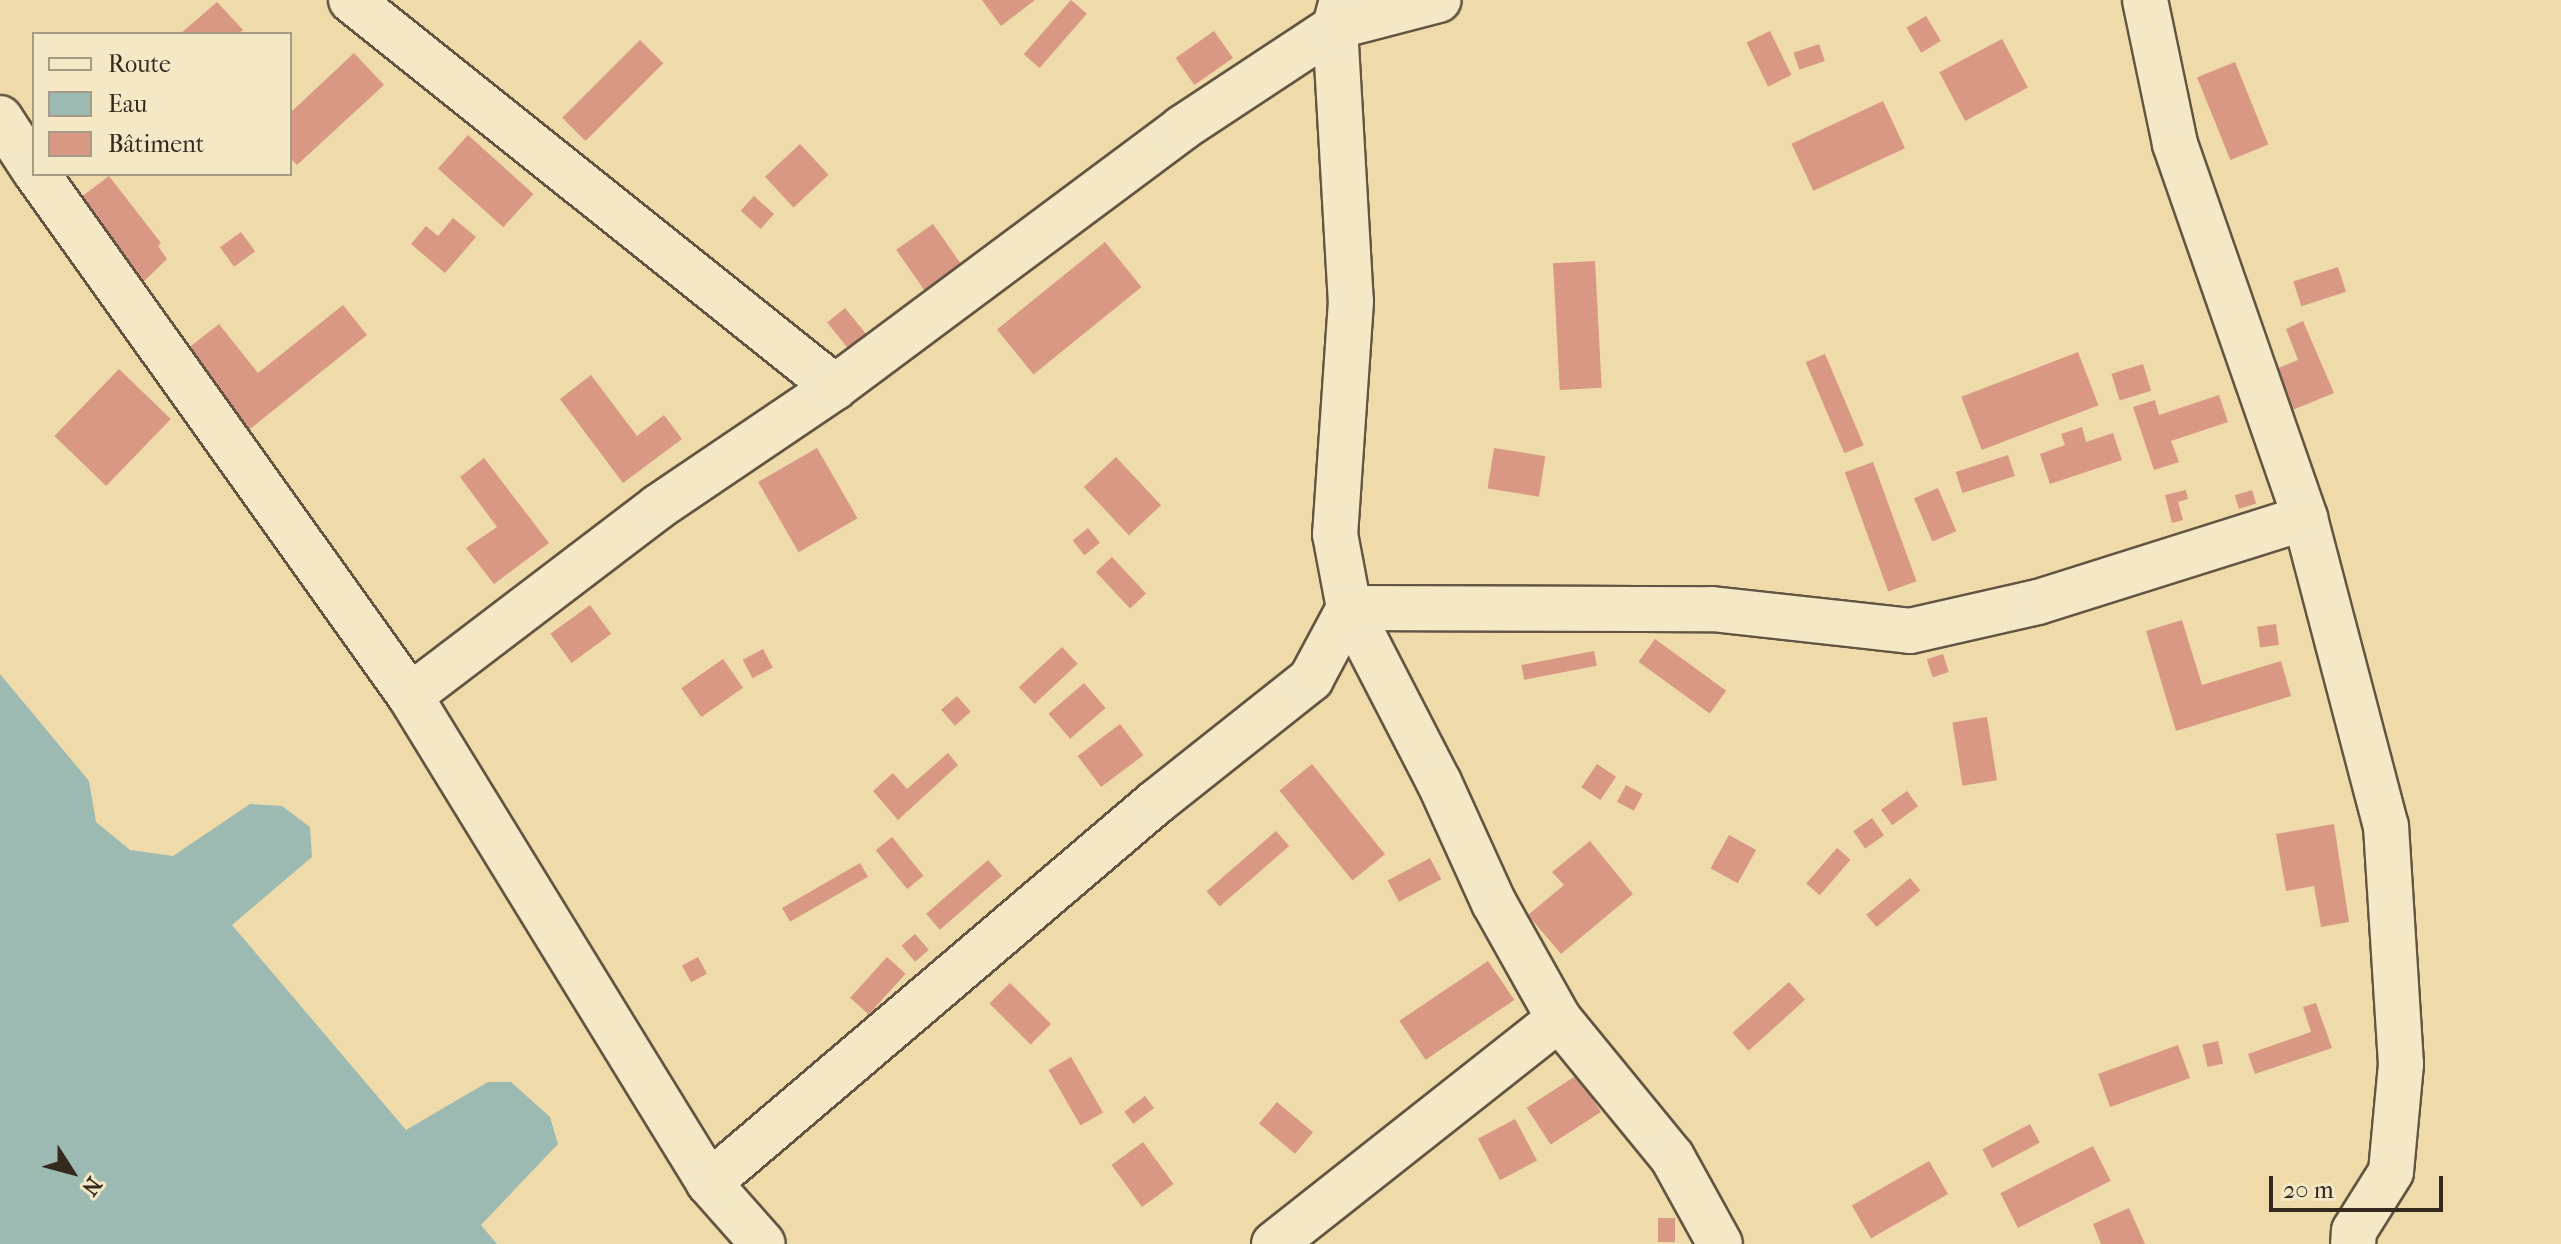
<!DOCTYPE html>
<meta charset="utf-8">
<style>
body{margin:0}
#map{position:relative;width:2561px;height:1244px;overflow:hidden;background:#eedba9;font-family:"IM FELL French Canon",serif}
div>[style]{position:absolute}
[style*='--x']{left:calc(var(--x)*1px);top:calc(var(--y)*1px);width:calc(var(--w)*1px);rotate:calc(var(--a)*1deg)}
.water>*{inset:0;background:#9cb9b2}
.building>*{inset:0;background:#d89884;transform-origin:0 0}
.roads{filter:drop-shadow(2px 0 #635542) drop-shadow(-2px 0 #635542) drop-shadow(0 2px #635542) drop-shadow(0 -2px #635542)}
.minor>*{height:44px;margin:-22px;padding:0 22px;transform-origin:22px;border-radius:22px;background:#f4e8c7}
span{translate:-50% -50%;white-space:nowrap;text-align:center;line-height:1.15;-webkit-text-stroke:6px #f4e8c7;paint-order:stroke}
.legend{position:absolute;left:32px;top:32px;width:260px;height:144px;box-sizing:border-box;background:#f4e8c7;border:2px solid #a89b84;margin:0;padding:10px 14px;list-style:none;font-size:24px;color:#35281f}
.legend li{display:flex;align-items:center;gap:16px;height:40px}
.legend b{width:40px;border:2px solid #a89b84}
.north{position:absolute;left:32px;top:1132px;width:80px;height:80px;-webkit-text-stroke:6px #f4e8c7;paint-order:stroke;rotate:126deg;font-size:22px;font-weight:700;line-height:32px;text-align:center;color:#35281f}
.north::after{content:'';display:block;margin:auto;width:28px;height:36px;background:#35281f;clip-path:polygon(50% 0,100% 100%,50% 72%,0 100%)}
.scale{position:absolute;left:2269px;top:1176px;width:174px;height:36px;box-sizing:border-box;border:4px solid #35281f;border-top:0;padding-left:10px;font-size:24px;line-height:28px;white-space:nowrap;color:#35281f;-webkit-text-stroke:6px #f4e8c7;paint-order:stroke}
</style>
<div id="map">
<div class="water">
<i style="clip-path:polygon(0 674px,89px 781px,96px 822px,130px 850px,173px 856px,250px 804px,282px 806px,310px 827px,312px 857px,232px 925px,406px 1130px,488px 1082px,511px 1082px,550px 1117px,558px 1144px,481px 1225px,497px 1244px,0 1244px)"></i>
</div>
<div class="building">
<i style="clip-path:polygon(982px 0,1035px 0,1001px 26px)"></i>
<i style="left:1071px;top:0;width:21px;height:72px;rotate:41deg"></i>
<i style="clip-path:polygon(217px 2px,243px 30px,238px 34px,180px 34px)"></i>
<i style="left:1926px;top:16px;width:29px;height:23px;rotate:59deg"></i>
<i style="left:1214px;top:31px;width:33px;height:47px;rotate:55deg"></i>
<i style="left:1770px;top:31px;width:49px;height:26px;rotate:64deg"></i>
<i style="left:2002px;top:39px;width:55px;height:71px;rotate:62deg"></i>
<i style="left:640px;top:40px;width:33px;height:110px;rotate:45deg"></i>
<i style="left:1819px;top:44px;width:18px;height:27px;rotate:71deg"></i>
<i style="clip-path:polygon(354px 53px,384px 85px,297px 165px,290px 158px,290px 113px)"></i>
<i style="left:2235px;top:62px;width:89px;height:41px;rotate:68deg"></i>
<i style="left:1883px;top:101px;width:52px;height:101px;rotate:65deg"></i>
<i style="left:468px;top:135px;width:88px;height:45px;rotate:42deg"></i>
<i style="left:800px;top:144px;width:42px;height:48px;rotate:47deg"></i>
<i style="clip-path:polygon(109px 176px,161px 243px,158px 246px,167px 259px,137px 288px,72px 204px)"></i>
<i style="left:754px;top:196px;width:27px;height:20px;rotate:42deg"></i>
<i style="clip-path:polygon(453px 218px,476px 237px,445px 273px,411px 244px,426px 226px,438px 236px)"></i>
<i style="left:933px;top:224px;width:50px;height:45px;rotate:55deg"></i>
<i style="left:241px;top:232px;width:24px;height:26px;rotate:54deg"></i>
<i style="left:1105px;top:242px;width:58px;height:139px;rotate:51deg"></i>
<i style="left:1595px;top:261px;width:127px;height:42px;rotate:87deg"></i>
<i style="left:2338px;top:267px;width:26px;height:47px;rotate:72deg"></i>
<i style="clip-path:polygon(343px 305px,367px 335px,245px 433px,182px 353px,219px 324px,258px 373px)"></i>
<i style="left:845px;top:308px;width:38px;height:23px;rotate:51deg"></i>
<i style="clip-path:polygon(2303px 321px,2334px 393px,2290px 411px,2273px 370px,2298px 360px,2286px 329px)"></i>
<i style="left:2078px;top:352px;width:57px;height:125px;rotate:69deg"></i>
<i style="left:1825px;top:354px;width:99px;height:21px;rotate:67deg"></i>
<i style="left:2143px;top:364px;width:28px;height:33px;rotate:73deg"></i>
<i style="left:119px;top:369px;width:72px;height:93px;rotate:44deg"></i>
<i style="clip-path:polygon(591px 375px,637px 436px,664px 415px,682px 439px,623px 483px,560px 399px)"></i>
<i style="clip-path:polygon(2219px 395px,2228px 422px,2171px 441px,2179px 462px,2154px 470px,2133px 407px,2155px 400px,2159px 415px)"></i>
<i style="clip-path:polygon(2082px 427px,2086px 442px,2113px 433px,2122px 460px,2050px 484px,2040px 454px,2065px 445px,2061px 434px)"></i>
<i style="left:817px;top:448px;width:81px;height:68px;rotate:60deg"></i>
<i style="left:1494px;top:448px;width:52px;height:41px;rotate:9deg"></i>
<i style="left:2008px;top:455px;width:22px;height:55px;rotate:72deg"></i>
<i style="left:1116px;top:457px;width:66px;height:44px;rotate:47deg"></i>
<i style="clip-path:polygon(484px 458px,549px 543px,494px 584px,466px 548px,497px 527px,460px 477px)"></i>
<i style="left:1873px;top:462px;width:127px;height:30px;rotate:70deg"></i>
<i style="left:1938px;top:488px;width:47px;height:26px;rotate:67deg"></i>
<i style="clip-path:polygon(2186px 490px,2188px 499px,2178px 502px,2183px 520px,2172px 523px,2165px 495px)"></i>
<i style="left:2252px;top:490px;width:14px;height:18px;rotate:73deg"></i>
<i style="left:1088px;top:528px;width:19px;height:20px;rotate:51deg"></i>
<i style="left:1112px;top:557px;width:50px;height:22px;rotate:47deg"></i>
<i style="left:590px;top:605px;width:36px;height:49px;rotate:54deg"></i>
<i style="clip-path:polygon(2182px 620px,2202px 685px,2281px 661px,2291px 696px,2176px 731px,2146px 631px)"></i>
<i style="left:2276px;top:624px;width:21px;height:19px;rotate:82deg"></i>
<i style="left:1655px;top:639px;width:88px;height:28px;rotate:36deg"></i>
<i style="left:1062px;top:647px;width:23px;height:59px;rotate:47deg"></i>
<i style="left:763px;top:649px;width:21px;height:23px;rotate:62deg"></i>
<i style="left:1594px;top:651px;width:15px;height:74px;rotate:79deg"></i>
<i style="left:1943px;top:654px;width:19px;height:17px;rotate:72deg"></i>
<i style="left:723px;top:659px;width:35px;height:51px;rotate:55deg"></i>
<i style="left:1084px;top:683px;width:33px;height:47px;rotate:49deg"></i>
<i style="left:957px;top:696px;width:21px;height:21px;rotate:49deg"></i>
<i style="left:1987px;top:717px;width:64px;height:35px;rotate:81deg"></i>
<i style="left:1120px;top:724px;width:39px;height:53px;rotate:53deg"></i>
<i style="clip-path:polygon(948px 753px,958px 765px,898px 820px,873px 791px,893px 773px,907px 789px)"></i>
<i style="left:1312px;top:764px;width:116px;height:42px;rotate:51deg"></i>
<i style="left:1597px;top:764px;width:23px;height:28px;rotate:34deg"></i>
<i style="left:1626px;top:785px;width:19px;height:19px;rotate:28deg"></i>
<i style="left:1907px;top:791px;width:19px;height:32px;rotate:54deg"></i>
<i style="left:1872px;top:818px;width:21px;height:23px;rotate:55deg"></i>
<i style="clip-path:polygon(2334px 824px,2349px 922px,2321px 927px,2314px 886px,2286px 891px,2276px 834px)"></i>
<i style="left:1276px;top:831px;width:20px;height:92px;rotate:49deg"></i>
<i style="left:1729px;top:835px;width:31px;height:38px;rotate:29deg"></i>
<i style="left:892px;top:837px;width:50px;height:21px;rotate:51deg"></i>
<i style="clip-path:polygon(1590px 841px,1633px 894px,1561px 954px,1528px 915px,1564px 885px,1552px 872px)"></i>
<i style="left:1837px;top:848px;width:18px;height:47px;rotate:41deg"></i>
<i style="left:1430px;top:858px;width:24px;height:48px;rotate:62deg"></i>
<i style="left:988px;top:860px;width:21px;height:82px;rotate:49deg"></i>
<i style="left:860px;top:863px;width:16px;height:90px;rotate:60deg"></i>
<i style="left:1910px;top:878px;width:16px;height:57px;rotate:50deg"></i>
<i style="left:915px;top:934px;width:21px;height:18px;rotate:49deg"></i>
<i style="left:698px;top:957px;width:19px;height:18px;rotate:62deg"></i>
<i style="left:887px;top:957px;width:25px;height:55px;rotate:42deg"></i>
<i style="left:1488px;top:961px;width:47px;height:107px;rotate:56deg"></i>
<i style="left:1789px;top:982px;width:24px;height:76px;rotate:48deg"></i>
<i style="left:1010px;top:983px;width:58px;height:29px;rotate:45deg"></i>
<i style="clip-path:polygon(2316px 1003px,2332px 1048px,2255px 1074px,2248px 1054px,2311px 1032px,2303px 1007px)"></i>
<i style="left:2218px;top:1041px;width:23px;height:16px;rotate:77deg"></i>
<i style="left:2178px;top:1045px;width:35px;height:85px;rotate:70deg"></i>
<i style="left:1071px;top:1057px;width:64px;height:26px;rotate:60deg"></i>
<i style="left:1577px;top:1075px;width:44px;height:60px;rotate:57deg"></i>
<i style="left:1145px;top:1096px;width:15px;height:26px;rotate:53deg"></i>
<i style="left:1277px;top:1102px;width:47px;height:28px;rotate:40deg"></i>
<i style="left:1515px;top:1119px;width:47px;height:42px;rotate:62deg"></i>
<i style="left:2030px;top:1124px;width:21px;height:54px;rotate:62deg"></i>
<i style="left:1143px;top:1142px;width:52px;height:39px;rotate:54deg"></i>
<i style="left:2093px;top:1146px;width:39px;height:104px;rotate:63deg"></i>
<i style="left:1929px;top:1161px;width:38px;height:89px;rotate:60deg"></i>
<i style="clip-path:polygon(2129px 1208px,2145px 1244px,2101px 1244px,2093px 1224px)"></i>
<i style="left:1658px;top:1218px;width:17px;height:24px"></i>
</div>
<div class="roads">
<div class="minor">
<i style="--x:351;--y:0;--w:620;--a:38.65"></i>
<i style="--x:1342;--y:0;--w:28;--a:105"></i>
<i style="--x:1335;--y:27;--w:274;--a:86.7"></i>
<i style="--x:1351;--y:301;--w:234;--a:93.9"></i>
<i style="--x:1335;--y:534;--w:75;--a:79.3"></i>
<i style="--x:1349;--y:608;--w:196;--a:62.7"></i>
<i style="--x:1439;--y:782;--w:133;--a:65.6"></i>
<i style="--x:1494;--y:903;--w:133;--a:60.7"></i>
<i style="--x:1559;--y:1019;--w:178;--a:50.7"></i>
<i style="--x:1672;--y:1157;--w:99;--a:61.1"></i>
<i style="--x:2145;--y:0;--w:147;--a:78.2"></i>
<i style="--x:2175;--y:144;--w:396;--a:70.8"></i>
<i style="--x:2305;--y:518;--w:318;--a:75.3"></i>
<i style="--x:2386;--y:826;--w:238;--a:86.4"></i>
<i style="--x:2401;--y:1064;--w:108;--a:95.3"></i>
<i style="--x:2391;--y:1172;--w:70;--a:122.1"></i>
<i style="--x:2354;--y:1231;--w:13;--a:94"></i>
<i style="--x:0;--y:118;--w:62;--a:56.8"></i>
<i style="--x:37;--y:174;--w:642;--a:54.45"></i>
<i style="--x:410;--y:696;--w:571;--a:58.45"></i>
<i style="--x:709;--y:1183;--w:81;--a:48.5"></i>
<i style="--x:410;--y:696;--w:312;--a:-37.3"></i>
<i style="--x:658;--y:507;--w:214;--a:-34.1"></i>
<i style="--x:835;--y:387;--w:433;--a:-36.7"></i>
<i style="--x:1182;--y:128;--w:183;--a:-33.4"></i>
<i style="--x:1335;--y:27;--w:107;--a:-14.6"></i>
<i style="--x:709;--y:1183;--w:587;--a:-40.44"></i>
<i style="--x:1156;--y:802;--w:198;--a:-38.4"></i>
<i style="--x:1311;--y:679;--w:81;--a:-61.8"></i>
<i style="--x:1349;--y:608;--w:363;--a:0.2"></i>
<i style="--x:1712;--y:609;--w:199;--a:6.3"></i>
<i style="--x:1910;--y:631;--w:131;--a:-12.8"></i>
<i style="--x:2038;--y:602;--w:280;--a:-17.5"></i>
<i style="--x:1274;--y:1244;--w:363;--a:-38.3"></i>
</div>
</div>
<ul class="legend">
<li><b style="height:10px;background:#f4e8c7"></b>Route</li>
<li><b style="height:22px;background:#9cb9b2"></b>Eau</li>
<li><b style="height:22px;background:#d89884"></b>Bâtiment</li>
</ul>
<div class="north">N</div>
<div class="scale">20 m</div>
</div>
